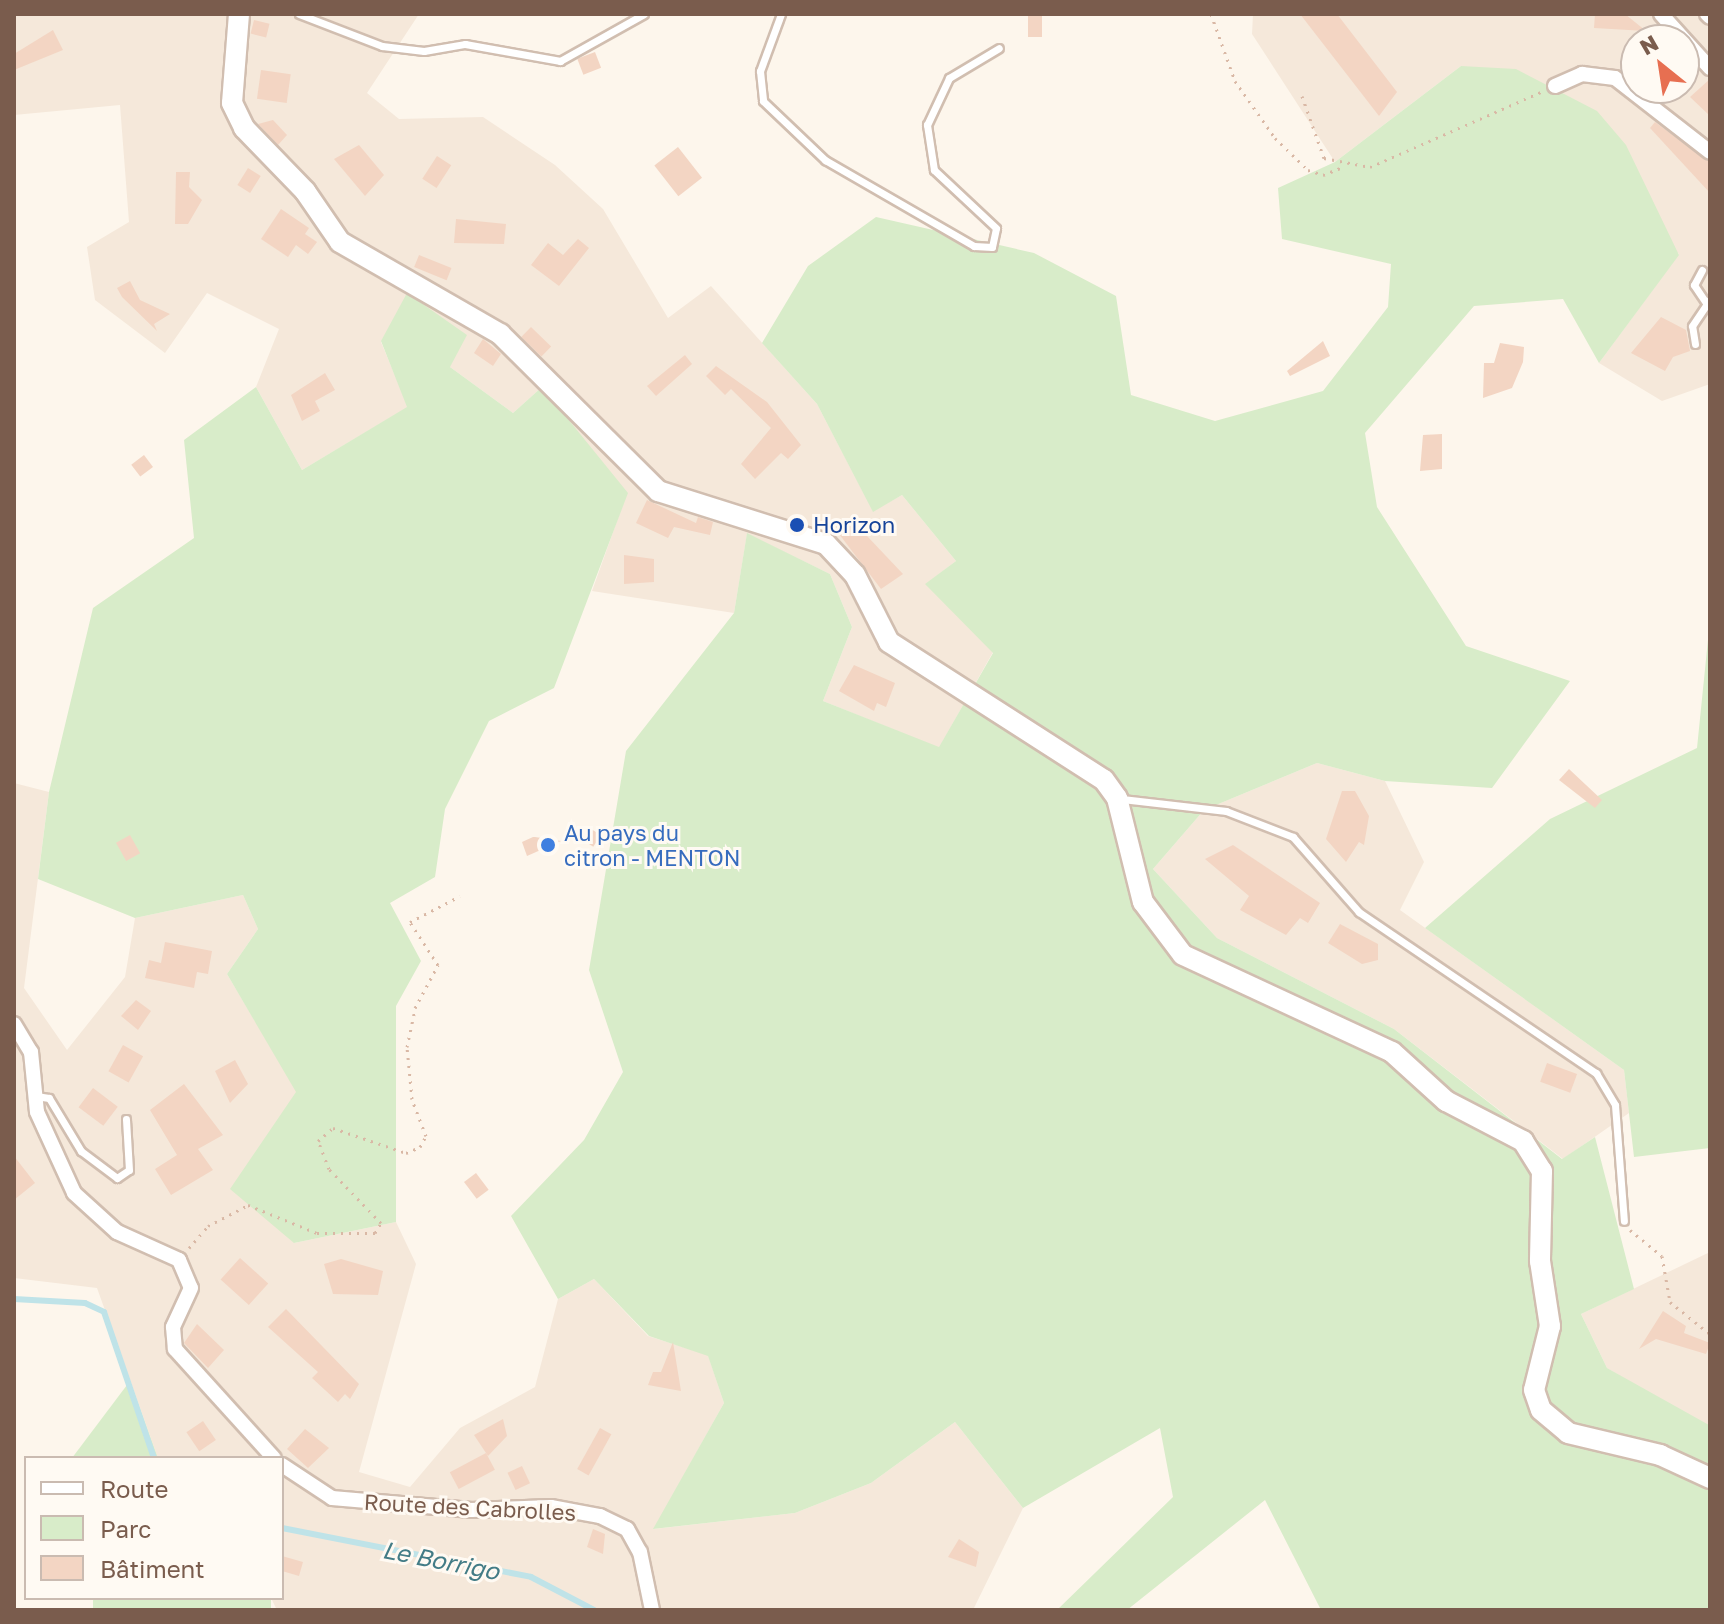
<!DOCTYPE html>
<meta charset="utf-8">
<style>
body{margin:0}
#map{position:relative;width:1724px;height:1624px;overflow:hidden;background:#fdf6ec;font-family:"Golos Text",sans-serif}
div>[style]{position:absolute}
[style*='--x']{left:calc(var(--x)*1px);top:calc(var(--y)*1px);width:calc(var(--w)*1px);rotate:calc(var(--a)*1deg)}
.residential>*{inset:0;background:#f5e8da}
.green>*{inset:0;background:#d8ecc9;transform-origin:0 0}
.stream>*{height:6px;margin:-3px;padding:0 3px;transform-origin:3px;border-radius:3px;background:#bfe3e8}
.building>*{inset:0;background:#f3d5c3;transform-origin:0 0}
.path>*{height:3px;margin-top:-1.5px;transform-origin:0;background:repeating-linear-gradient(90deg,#d9b8a5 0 2px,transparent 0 8px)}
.roads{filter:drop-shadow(2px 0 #d1beb0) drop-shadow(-2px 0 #d1beb0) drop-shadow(0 2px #d1beb0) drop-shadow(0 -2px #d1beb0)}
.lane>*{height:7px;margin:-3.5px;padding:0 3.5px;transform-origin:3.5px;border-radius:3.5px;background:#fff}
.street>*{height:14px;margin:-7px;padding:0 7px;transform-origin:7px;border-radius:7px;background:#fff}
.secondary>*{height:20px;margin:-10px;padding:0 10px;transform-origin:10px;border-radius:10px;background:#fff}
.dots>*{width:22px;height:22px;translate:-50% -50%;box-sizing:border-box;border:4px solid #fffaf3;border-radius:50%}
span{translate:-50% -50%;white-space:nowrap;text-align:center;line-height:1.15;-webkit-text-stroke:6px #fffaf3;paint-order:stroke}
.transit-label{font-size:22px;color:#164399}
.left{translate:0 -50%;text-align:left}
.shop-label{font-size:22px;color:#366cbe}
.street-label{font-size:22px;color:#7a5c4d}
.water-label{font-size:24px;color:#437c86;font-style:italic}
.frame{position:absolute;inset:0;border:16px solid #7a5c4d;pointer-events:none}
.legend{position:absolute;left:24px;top:1456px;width:260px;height:144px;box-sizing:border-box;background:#fffaf3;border:2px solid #cabbb1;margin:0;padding:10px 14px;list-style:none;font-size:24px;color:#7a5c4d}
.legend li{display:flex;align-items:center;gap:16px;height:40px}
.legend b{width:40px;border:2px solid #cabbb1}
.north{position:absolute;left:1620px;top:24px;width:80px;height:80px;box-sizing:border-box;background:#fffaf3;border:2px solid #cabbb1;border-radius:50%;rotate:330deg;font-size:22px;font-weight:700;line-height:32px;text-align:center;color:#7a5c4d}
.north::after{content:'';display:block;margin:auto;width:28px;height:36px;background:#e76f51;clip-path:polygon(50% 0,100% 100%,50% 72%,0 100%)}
</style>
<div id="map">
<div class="residential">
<i style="clip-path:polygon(14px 14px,419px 14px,367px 93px,399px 119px,483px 117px,555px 165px,603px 209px,668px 318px,711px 286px,817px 404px,873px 511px,902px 495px,956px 561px,926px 584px,993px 652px,939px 748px,823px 701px,852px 627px,830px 574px,747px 534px,734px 613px,592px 591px,627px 493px,541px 388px,513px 413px,450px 367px,408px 294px,381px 342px,408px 407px,302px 470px,256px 387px,279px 329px,207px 293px,165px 353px,95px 300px,87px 247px,129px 222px,120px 105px,14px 115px)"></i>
<i style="clip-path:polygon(evenodd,1253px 14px,1710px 14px,1710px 384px,1662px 401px,1599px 363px,1679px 254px,1461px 66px,1335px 162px,1252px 34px,1253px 14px,1636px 40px,1684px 40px,1684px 88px,1636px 88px,1636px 40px)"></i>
<i style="clip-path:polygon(1317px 763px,1385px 781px,1424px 862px,1400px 910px,1624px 1070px,1629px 1113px,1563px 1159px,1394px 1029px,1217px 938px,1153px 869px,1204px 810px)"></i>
<i style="clip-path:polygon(14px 783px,49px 792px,24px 988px,67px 1050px,125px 977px,135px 918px,243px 895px,258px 929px,227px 974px,297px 1092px,294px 1243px,396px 1222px,416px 1264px,359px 1472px,410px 1487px,460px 1428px,535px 1387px,558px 1299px,594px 1279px,648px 1336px,708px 1355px,724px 1403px,654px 1529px,795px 1513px,871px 1483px,955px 1422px,1023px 1508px,973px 1610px,277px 1610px,271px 1598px,282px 1598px,282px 1458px,158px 1458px,97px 1288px,14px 1278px)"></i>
<i style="clip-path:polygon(1710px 1252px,1710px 1431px,1607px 1368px,1581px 1314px)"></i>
</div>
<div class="green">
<i style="clip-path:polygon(1461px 66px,1516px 69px,1597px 111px,1626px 145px,1679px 255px,1599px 363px,1563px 299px,1474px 306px,1365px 433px,1377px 507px,1466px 646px,1570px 681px,1492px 788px,1385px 781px,1317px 763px,1204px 810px,1153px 869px,1217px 938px,1394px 1029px,1562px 1159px,1595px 1137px,1634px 1289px,1581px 1314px,1607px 1368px,1709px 1425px,1710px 1610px,1321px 1610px,1265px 1500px,1127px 1610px,1057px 1610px,1173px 1497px,1160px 1428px,1023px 1508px,955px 1422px,871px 1483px,795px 1513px,653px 1529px,724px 1403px,708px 1356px,649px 1336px,594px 1279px,558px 1299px,511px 1216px,584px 1140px,623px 1072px,589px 970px,626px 751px,734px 613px,747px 533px,830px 574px,852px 627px,823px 701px,939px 747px,993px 653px,925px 584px,956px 561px,902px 495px,873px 512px,817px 404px,762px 343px,808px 266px,876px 217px,1034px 253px,1116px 296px,1131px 395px,1215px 421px,1323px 391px,1388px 307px,1391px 264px,1282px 239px,1278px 188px,1335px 162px)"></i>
<i style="clip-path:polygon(407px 293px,467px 335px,450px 367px,513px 413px,542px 387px,628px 493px,554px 688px,489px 721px,445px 809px,435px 877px,390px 903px,421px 961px,396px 1006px,396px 1222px,294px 1243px,230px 1189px,296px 1092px,227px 974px,258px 929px,243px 895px,135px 918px,38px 879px,49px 792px,93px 608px,194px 538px,184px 440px,256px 387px,302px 470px,407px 407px,381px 341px)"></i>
<i style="clip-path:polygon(1710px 620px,1710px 1148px,1634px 1157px,1624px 1070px,1425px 928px,1550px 819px,1697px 748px)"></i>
<i style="clip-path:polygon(130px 1381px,158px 1458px,72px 1458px)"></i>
<i style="left:93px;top:1598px;width:178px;height:13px"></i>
</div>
<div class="stream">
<i style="--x:14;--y:1299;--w:71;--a:3.2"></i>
<i style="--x:85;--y:1303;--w:21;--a:25"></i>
<i style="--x:104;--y:1312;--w:154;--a:71.1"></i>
<i style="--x:282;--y:1528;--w:254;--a:11.1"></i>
<i style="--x:531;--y:1577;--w:71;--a:27.6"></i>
</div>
<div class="building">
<i style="left:1028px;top:14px;width:14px;height:23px"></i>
<i style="clip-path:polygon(1300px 14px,1337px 14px,1397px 92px,1379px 116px)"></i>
<i style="clip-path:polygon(1595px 14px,1625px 14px,1646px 31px,1594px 28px)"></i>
<i style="left:254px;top:20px;width:16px;height:14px;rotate:14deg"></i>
<i style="clip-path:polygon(53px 30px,63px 50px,14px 70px,14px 54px)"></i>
<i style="left:595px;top:52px;width:17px;height:19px;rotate:69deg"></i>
<i style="left:261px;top:70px;width:30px;height:29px;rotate:8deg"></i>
<i style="clip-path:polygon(1710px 79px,1710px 116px,1690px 97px)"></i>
<i style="clip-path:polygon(273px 120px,287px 135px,278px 145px,258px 124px)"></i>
<i style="clip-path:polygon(1655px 122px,1710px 162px,1710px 193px,1650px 128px)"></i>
<i style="clip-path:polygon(359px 145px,384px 175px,365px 196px,334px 159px)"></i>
<i style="left:678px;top:147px;width:39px;height:30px;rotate:52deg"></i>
<i style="left:437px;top:156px;width:17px;height:27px;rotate:33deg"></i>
<i style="left:248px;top:168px;width:15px;height:20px;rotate:32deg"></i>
<i style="clip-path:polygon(176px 172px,190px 172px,189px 187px,202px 200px,188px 224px,175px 224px)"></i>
<i style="clip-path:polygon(281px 209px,309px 228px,305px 234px,317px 242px,308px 254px,296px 245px,288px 257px,261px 239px)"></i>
<i style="clip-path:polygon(456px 219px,506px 224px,504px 244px,454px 243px)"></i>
<i style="clip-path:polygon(578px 239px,589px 248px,559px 286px,531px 265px,548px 243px,563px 255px)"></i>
<i style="left:419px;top:255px;width:35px;height:13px;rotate:22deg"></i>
<i style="clip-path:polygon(130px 281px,140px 300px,170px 314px,154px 324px,157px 331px,122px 297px,117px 288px)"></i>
<i style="clip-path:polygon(1661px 317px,1686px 330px,1690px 351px,1673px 357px,1665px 371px,1631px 353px)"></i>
<i style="left:531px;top:327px;width:28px;height:14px;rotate:44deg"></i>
<i style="clip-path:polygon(483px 339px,501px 354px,493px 366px,474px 353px)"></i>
<i style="clip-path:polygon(1323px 341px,1330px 356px,1290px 376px,1287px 371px)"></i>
<i style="clip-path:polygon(1500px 343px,1524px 347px,1523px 362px,1512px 388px,1483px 398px,1484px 363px,1494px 363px)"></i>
<i style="clip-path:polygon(685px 355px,692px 364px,656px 396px,647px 386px)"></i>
<i style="clip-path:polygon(716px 366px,767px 402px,801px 445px,788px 459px,781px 453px,755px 479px,741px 464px,771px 428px,731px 389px,725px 395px,706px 376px)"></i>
<i style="clip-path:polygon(325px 373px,335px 390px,315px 401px,320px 411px,302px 421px,291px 395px)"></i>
<i style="clip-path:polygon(1442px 434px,1442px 469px,1420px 471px,1423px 435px)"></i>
<i style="left:144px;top:455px;width:15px;height:16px;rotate:53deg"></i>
<i style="clip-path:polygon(647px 500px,696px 523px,698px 517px,713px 522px,710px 535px,674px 527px,668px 538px,636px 523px)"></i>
<i style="clip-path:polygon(850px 518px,903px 574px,881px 589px,836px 530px)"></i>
<i style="clip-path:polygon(624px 555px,654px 559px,654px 582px,624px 584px)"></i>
<i style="clip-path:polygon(854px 665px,895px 683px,886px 707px,877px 703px,874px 711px,839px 691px)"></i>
<i style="clip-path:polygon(1569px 769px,1602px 800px,1595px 808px,1559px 780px)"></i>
<i style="clip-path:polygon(1342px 791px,1355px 791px,1369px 816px,1364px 845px,1359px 842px,1346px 862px,1326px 839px)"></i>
<i style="left:588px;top:827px;width:15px;height:14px;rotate:32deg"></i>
<i style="left:130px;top:835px;width:21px;height:16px;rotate:61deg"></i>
<i style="clip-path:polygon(533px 837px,535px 837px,561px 841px,527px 856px,522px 842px)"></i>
<i style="clip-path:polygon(1233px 845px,1320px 903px,1308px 923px,1300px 918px,1286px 935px,1240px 910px,1249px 896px,1205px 859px)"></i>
<i style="clip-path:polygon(1340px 924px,1378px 944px,1378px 960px,1362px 964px,1328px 943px)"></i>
<i style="clip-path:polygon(165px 942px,212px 951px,208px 974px,197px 972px,194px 988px,145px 978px,149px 960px,161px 963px)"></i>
<i style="clip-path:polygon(136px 1000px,151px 1011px,138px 1030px,121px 1016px)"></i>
<i style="left:123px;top:1045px;width:23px;height:30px;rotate:29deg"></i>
<i style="clip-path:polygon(235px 1060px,248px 1084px,230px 1103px,215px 1071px)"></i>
<i style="left:1547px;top:1063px;width:32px;height:20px;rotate:20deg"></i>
<i style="clip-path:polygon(184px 1084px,223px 1135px,198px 1149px,213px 1170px,171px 1195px,155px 1169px,177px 1155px,150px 1110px)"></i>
<i style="left:93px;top:1088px;width:31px;height:24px;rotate:37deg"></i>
<i style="clip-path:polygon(14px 1156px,35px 1183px,14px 1200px)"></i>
<i style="left:476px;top:1173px;width:21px;height:15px;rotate:53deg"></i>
<i style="left:240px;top:1258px;width:38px;height:29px;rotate:42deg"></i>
<i style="clip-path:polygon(341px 1259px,383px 1271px,378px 1295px,333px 1294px,324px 1264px)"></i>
<i style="clip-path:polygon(286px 1309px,359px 1384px,350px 1399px,345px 1394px,338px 1402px,312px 1378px,318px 1372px,268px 1327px)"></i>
<i style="clip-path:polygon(1663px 1311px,1686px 1326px,1684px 1333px,1710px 1343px,1706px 1354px,1656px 1339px,1639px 1349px)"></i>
<i style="clip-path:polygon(197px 1324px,224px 1350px,208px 1368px,184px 1343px)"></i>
<i style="clip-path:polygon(673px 1342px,681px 1391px,648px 1385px,653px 1372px,661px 1372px)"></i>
<i style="clip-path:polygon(503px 1419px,507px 1436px,488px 1456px,474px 1435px)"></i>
<i style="left:203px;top:1421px;width:23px;height:20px;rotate:56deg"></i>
<i style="left:600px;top:1428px;width:13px;height:47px;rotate:29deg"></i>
<i style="clip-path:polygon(305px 1429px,329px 1448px,308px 1468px,287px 1449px)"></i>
<i style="left:486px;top:1453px;width:19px;height:41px;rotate:62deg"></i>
<i style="left:522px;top:1466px;width:19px;height:16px;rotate:65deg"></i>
<i style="clip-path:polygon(593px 1529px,605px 1534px,603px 1554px,587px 1547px)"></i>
<i style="clip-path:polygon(959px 1539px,979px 1552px,976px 1567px,948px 1557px)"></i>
<i style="clip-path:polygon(282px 1556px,303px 1562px,299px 1576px,282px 1571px)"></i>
</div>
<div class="path">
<i style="--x:1211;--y:14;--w:71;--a:70.3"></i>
<i style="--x:1235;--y:81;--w:70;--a:54.9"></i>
<i style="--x:1275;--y:138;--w:46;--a:44.1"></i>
<i style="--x:1308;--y:170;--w:16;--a:18"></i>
<i style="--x:1323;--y:175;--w:22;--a:-22"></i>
<i style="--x:1302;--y:96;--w:66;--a:70.5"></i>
<i style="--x:1324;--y:158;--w:47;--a:11.1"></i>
<i style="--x:1370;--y:167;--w:187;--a:-23.7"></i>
<i style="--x:1630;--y:1230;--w:41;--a:39.1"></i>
<i style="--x:1662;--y:1256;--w:47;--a:80.1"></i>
<i style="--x:1670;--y:1302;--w:51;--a:38.7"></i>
<i style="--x:189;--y:1248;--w:29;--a:-49"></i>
<i style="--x:208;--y:1226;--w:45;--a:-27.7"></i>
<i style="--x:248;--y:1205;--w:74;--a:22.1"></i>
<i style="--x:317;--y:1233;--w:58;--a:0"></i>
<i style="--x:375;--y:1233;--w:12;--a:-59"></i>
<i style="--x:381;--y:1223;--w:75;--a:-133.9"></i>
<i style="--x:329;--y:1169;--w:30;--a:-111"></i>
<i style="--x:318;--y:1141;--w:20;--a:-41"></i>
<i style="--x:333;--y:1128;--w:77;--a:18.9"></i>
<i style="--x:406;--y:1153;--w:15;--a:-23"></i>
<i style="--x:420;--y:1147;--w:13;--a:-61"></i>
<i style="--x:426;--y:1136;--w:40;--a:-111"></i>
<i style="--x:412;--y:1099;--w:52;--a:-95.5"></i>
<i style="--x:407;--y:1047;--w:40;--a:-78"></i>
<i style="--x:415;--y:1008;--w:49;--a:-61.9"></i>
<i style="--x:438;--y:965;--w:51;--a:-123.1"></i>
<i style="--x:410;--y:922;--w:56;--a:-27.5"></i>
</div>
<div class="roads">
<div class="lane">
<i style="--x:299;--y:14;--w:89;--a:21.1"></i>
<i style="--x:382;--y:46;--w:42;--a:6.8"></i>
<i style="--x:424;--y:51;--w:42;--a:-9.7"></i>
<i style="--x:465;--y:44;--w:97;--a:10.1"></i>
<i style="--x:560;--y:61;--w:96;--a:-29.2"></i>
<i style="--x:781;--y:14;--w:61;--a:110.2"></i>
<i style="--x:760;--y:71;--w:30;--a:84"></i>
<i style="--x:763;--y:101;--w:86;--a:43.6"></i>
<i style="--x:825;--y:160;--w:172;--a:30"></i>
<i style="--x:974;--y:246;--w:18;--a:3"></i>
<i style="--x:992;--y:247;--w:19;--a:-78"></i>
<i style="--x:996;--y:228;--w:85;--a:-136.9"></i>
<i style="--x:934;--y:170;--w:46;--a:-98.8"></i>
<i style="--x:927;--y:125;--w:52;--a:-64.9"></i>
<i style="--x:949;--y:78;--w:58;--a:-31"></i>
<i style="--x:1702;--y:270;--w:17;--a:118"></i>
<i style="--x:1694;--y:285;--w:22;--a:56"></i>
<i style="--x:1695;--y:344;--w:18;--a:-99"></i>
<i style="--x:1692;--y:326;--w:32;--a:-56"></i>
<i style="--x:1122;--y:799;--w:105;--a:6.6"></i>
<i style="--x:1226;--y:811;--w:72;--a:21.2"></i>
<i style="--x:1293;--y:837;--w:100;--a:48.7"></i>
<i style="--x:1359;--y:912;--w:287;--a:34.2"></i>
<i style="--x:1596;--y:1073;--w:37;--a:59"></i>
<i style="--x:1615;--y:1105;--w:116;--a:85.6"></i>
<i style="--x:36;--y:1096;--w:13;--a:9"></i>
<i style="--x:49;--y:1098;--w:62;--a:58.9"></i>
<i style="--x:81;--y:1151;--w:45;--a:36.9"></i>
<i style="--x:117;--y:1178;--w:14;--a:-34"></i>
<i style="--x:129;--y:1170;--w:51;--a:-93.4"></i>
</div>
<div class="street">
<i style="--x:1661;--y:14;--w:73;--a:47.8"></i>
<i style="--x:1707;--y:14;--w:4;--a:45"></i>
<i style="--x:1555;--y:86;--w:30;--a:-24"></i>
<i style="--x:1582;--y:74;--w:33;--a:7"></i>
<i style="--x:1615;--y:78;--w:120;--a:37.9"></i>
<i style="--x:14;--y:1024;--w:33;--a:59"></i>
<i style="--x:31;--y:1052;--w:60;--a:84.3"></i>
<i style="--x:37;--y:1112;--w:89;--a:65.4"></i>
<i style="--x:74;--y:1193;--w:58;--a:42.2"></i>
<i style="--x:117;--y:1232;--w:68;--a:24.3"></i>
<i style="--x:179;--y:1260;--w:30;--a:67"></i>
<i style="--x:191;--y:1288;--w:43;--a:114.8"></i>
<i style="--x:173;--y:1327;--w:22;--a:85"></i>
<i style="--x:175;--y:1349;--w:147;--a:47.8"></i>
<i style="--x:282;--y:1465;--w:60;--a:33.4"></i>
<i style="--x:332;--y:1498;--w:140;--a:4.9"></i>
<i style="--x:471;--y:1510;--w:80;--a:-2.1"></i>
<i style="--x:551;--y:1507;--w:50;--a:10.4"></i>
<i style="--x:600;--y:1516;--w:30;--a:26"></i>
<i style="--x:627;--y:1529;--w:26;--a:61"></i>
<i style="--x:640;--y:1552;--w:59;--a:78.3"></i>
</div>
<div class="secondary">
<i style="--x:239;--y:14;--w:89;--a:94.5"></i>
<i style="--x:232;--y:103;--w:28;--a:64"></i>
<i style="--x:244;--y:128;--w:88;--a:45.9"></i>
<i style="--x:305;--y:191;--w:62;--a:55.5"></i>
<i style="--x:340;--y:242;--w:185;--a:29.9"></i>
<i style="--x:500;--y:334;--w:223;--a:44.8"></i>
<i style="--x:658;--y:491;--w:176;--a:17.5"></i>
<i style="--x:826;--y:544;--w:42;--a:46.9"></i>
<i style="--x:855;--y:575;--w:75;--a:63.1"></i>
<i style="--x:889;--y:642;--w:255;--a:32.7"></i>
<i style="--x:1104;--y:780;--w:22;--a:54"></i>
<i style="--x:1117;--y:798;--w:107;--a:76"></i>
<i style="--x:1143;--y:902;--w:66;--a:53"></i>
<i style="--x:1183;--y:955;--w:230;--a:24.9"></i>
<i style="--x:1392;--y:1052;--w:73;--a:42.2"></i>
<i style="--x:1446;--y:1101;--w:87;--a:27.5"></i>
<i style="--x:1523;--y:1141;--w:36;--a:58"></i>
<i style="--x:1542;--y:1171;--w:90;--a:91.3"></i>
<i style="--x:1540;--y:1261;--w:66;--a:81.3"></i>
<i style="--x:1550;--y:1326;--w:66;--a:104"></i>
<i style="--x:1534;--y:1390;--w:21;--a:71"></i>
<i style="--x:1541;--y:1410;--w:35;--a:40"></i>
<i style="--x:1568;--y:1433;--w:95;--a:13.4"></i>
<i style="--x:1660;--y:1455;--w:55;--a:24.7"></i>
</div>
</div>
<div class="dots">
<i style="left:797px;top:525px;background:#1a4fb4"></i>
<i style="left:548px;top:845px;background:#3f7fe0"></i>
</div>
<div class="transit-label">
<span class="left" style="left:813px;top:525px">Horizon</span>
</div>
<div class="shop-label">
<span class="left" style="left:564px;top:845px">Au pays du<br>citron - MENTON</span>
</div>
<div class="street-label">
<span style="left:470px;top:1507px;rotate:3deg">Route des Cabrolles</span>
</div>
<div class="water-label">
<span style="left:441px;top:1560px;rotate:11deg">Le Borrigo</span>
</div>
<div class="frame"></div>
<ul class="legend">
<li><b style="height:10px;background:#fff"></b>Route</li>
<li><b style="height:22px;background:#d8ecc9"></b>Parc</li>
<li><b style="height:22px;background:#f3d5c3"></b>Bâtiment</li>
</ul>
<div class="north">N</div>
</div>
